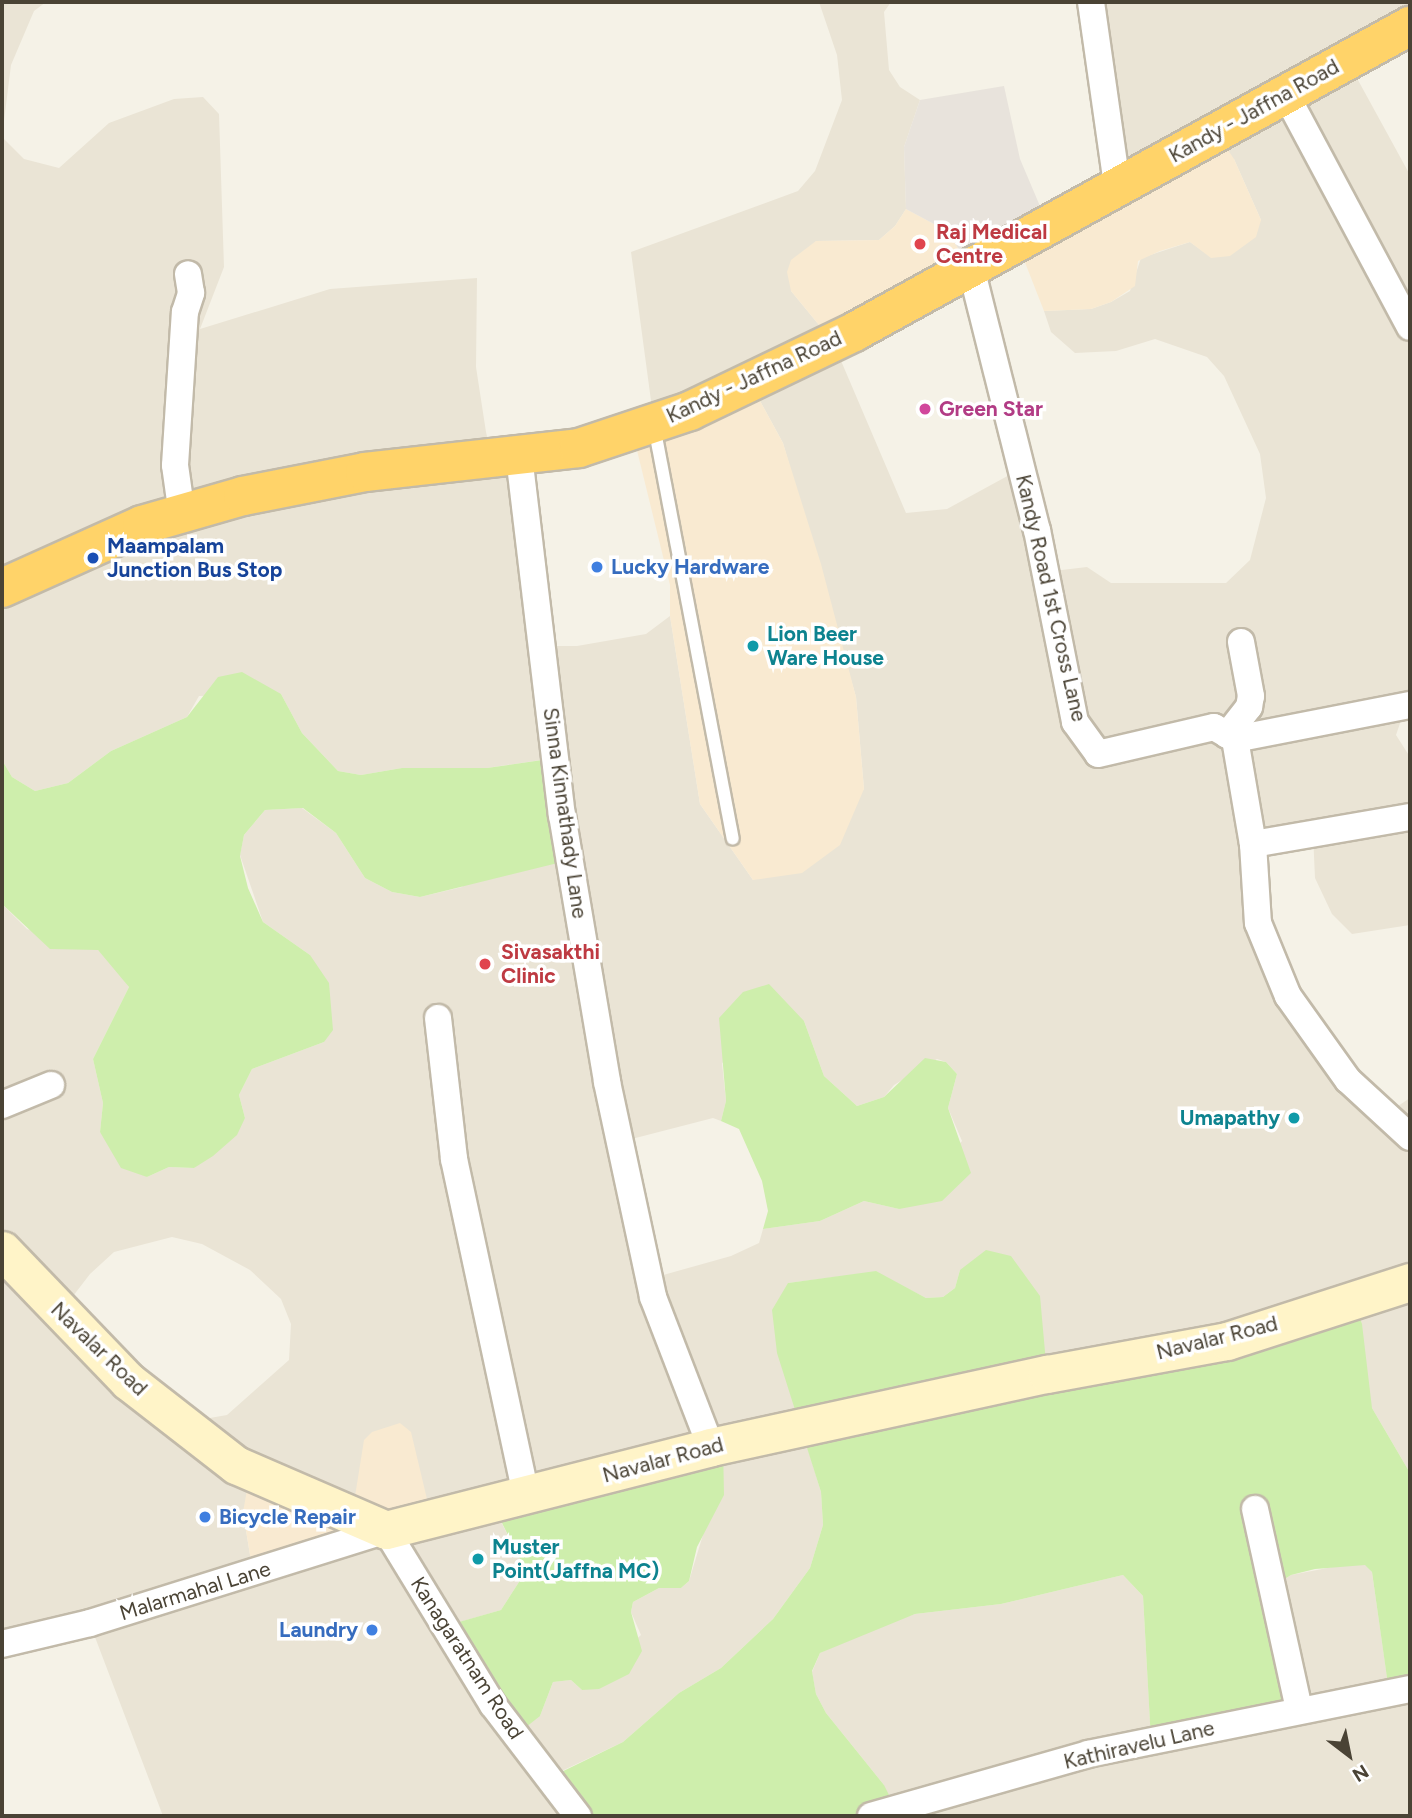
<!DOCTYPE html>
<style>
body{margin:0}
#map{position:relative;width:1412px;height:1818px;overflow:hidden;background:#f5f2e7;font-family:Figtree,sans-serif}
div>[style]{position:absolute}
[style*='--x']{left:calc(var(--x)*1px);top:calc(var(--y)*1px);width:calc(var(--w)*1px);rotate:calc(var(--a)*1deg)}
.residential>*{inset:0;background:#eae4d5}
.commercial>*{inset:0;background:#f9ead1}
.industrial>*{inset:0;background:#e8e3dc}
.green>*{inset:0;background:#ceeeac}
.roads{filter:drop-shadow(2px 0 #c2baa9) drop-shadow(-2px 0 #c2baa9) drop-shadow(0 2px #c2baa9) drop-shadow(0 -2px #c2baa9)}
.lane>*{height:12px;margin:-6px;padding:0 6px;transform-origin:6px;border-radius:6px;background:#fff}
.street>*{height:26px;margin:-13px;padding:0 13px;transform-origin:13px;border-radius:13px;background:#fff}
.secondary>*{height:37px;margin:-18.5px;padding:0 18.5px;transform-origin:18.5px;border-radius:18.5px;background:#fff4c8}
.highway>*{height:38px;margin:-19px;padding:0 19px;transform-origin:19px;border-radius:19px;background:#ffd369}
.dots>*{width:19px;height:19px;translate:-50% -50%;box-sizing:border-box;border:4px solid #fff;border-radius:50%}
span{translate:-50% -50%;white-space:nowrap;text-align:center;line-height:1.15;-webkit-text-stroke:7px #fff;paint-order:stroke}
.street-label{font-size:21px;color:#4a4335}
.health-label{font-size:21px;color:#be3a42;font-weight:700}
.left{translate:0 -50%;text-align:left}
.hotel-label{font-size:21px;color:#b23c85;font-weight:700}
.transit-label{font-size:21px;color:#164399;font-weight:700}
.shop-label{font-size:21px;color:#366cbe;font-weight:700}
.right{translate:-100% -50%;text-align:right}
.culture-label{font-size:21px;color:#0d838f;font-weight:700}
.frame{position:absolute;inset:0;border:4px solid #4a4335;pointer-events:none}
.north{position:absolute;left:1314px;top:1720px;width:70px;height:70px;-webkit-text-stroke:5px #fff;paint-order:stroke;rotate:148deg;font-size:19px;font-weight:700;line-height:28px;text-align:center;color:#4a4335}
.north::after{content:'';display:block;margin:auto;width:24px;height:32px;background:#4a4335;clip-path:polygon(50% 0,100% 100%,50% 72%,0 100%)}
</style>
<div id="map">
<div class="residential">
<i style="clip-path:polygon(evenodd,2px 2px,46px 2px,34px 11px,11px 65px,2px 137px,24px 159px,59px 168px,109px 123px,174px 99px,203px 97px,219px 114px,224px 267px,200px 329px,330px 289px,477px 278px,476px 367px,486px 432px,492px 459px,519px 456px,543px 646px,577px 646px,646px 634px,670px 616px,700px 804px,753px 880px,864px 789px,856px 697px,783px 443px,754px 390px,654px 423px,631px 252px,798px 191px,815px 171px,842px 100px,837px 55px,819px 2px,891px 2px,884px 12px,889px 70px,900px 87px,920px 100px,904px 147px,906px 209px,895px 226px,879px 240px,816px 241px,791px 291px,833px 342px,906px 513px,947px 509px,1022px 468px,1045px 572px,1087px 567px,1111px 583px,1226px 583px,1250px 560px,1266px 498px,1260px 454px,1224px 376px,1207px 357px,1155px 339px,1116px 351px,1075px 353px,1051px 332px,1044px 311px,1091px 309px,1111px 302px,1130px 291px,1141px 258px,1190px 242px,1211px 257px,1261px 220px,1234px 159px,1117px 185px,1091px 2px,1410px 2px,1410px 26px,1347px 60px,1410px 175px,1410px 694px,1396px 735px,1410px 757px,1410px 925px,1352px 934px,1332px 914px,1315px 878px,1313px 834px,1253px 844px,1288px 996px,1386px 1114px,1410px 1098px,1410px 1473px,1372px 1408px,1047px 1374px,960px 1270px,955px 1288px,943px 1297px,926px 1298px,876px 1272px,788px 1283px,794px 1402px,821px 1492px,823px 1525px,810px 1568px,773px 1619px,721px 1668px,679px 1693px,623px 1742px,549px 1777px,578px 1816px,163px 1816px,90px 1624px,2px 1644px,2px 904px,27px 929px,98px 950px,113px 963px,129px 987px,93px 1059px,103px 1103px,100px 1132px,147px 1177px,169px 1167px,194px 1168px,245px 1118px,239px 1095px,252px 1069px,324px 1042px,310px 955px,263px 922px,240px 855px,244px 835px,265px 810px,302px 808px,336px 833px,365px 878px,392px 892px,420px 897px,462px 887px,555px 758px,487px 768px,402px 768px,361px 775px,338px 771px,302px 733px,281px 694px,199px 696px,187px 717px,111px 751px,68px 783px,35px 791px,12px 777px,2px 760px,2px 2px,804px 1021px,824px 1076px,857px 1106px,884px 1097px,894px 1085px,937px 1059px,946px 1062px,957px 1074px,948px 1108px,962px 1141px,899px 1209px,864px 1201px,820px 1221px,763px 1229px,759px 1243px,731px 1256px,649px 1279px,620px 1142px,713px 1118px,721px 1121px,726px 1101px,722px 1063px,804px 1021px,2px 2px,172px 1237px,202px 1244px,250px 1270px,281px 1299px,291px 1324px,289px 1360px,227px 1415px,181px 1423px,60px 1313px,90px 1274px,114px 1252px,172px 1237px,2px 2px,493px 1506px,705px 1528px,689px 1581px,681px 1588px,659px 1588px,633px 1602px,631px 1612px,641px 1635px,582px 1690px,571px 1680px,553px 1682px,540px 1716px,446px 1626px,501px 1610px,519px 1582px,522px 1563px,493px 1506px,2px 2px,243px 1512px,352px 1515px,251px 1561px,243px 1512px)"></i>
<i style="clip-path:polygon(1343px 1565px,1366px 1565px,1372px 1572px,1389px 1691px,1410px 1689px,1410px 1816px,871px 1816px,884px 1785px,826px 1713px,816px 1694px,812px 1672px,820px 1653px,872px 1628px,915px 1614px,1001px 1604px,1123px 1575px,1143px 1596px,1151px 1740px,1272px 1587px,1291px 1575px)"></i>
</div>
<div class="commercial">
<i style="clip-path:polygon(1216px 132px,1234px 159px,1261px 220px,1256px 237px,1230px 256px,1211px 258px,1190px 242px,1160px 251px,1138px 261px,1135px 286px,1111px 302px,1091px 309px,1044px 311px,1017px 242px)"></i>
<i style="clip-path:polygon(906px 209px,947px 231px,971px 268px,833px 342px,791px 291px,787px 272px,791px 260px,816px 241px,879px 240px,895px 226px)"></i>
<i style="clip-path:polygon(754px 390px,783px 443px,821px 564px,856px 697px,864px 789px,840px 845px,802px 873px,753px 880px,700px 804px,670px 616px,670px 585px,632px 430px)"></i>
<i style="clip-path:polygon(400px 1423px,411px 1432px,432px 1520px,251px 1561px,243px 1512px,247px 1490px,352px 1515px,364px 1440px,372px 1432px)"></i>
</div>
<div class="industrial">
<i style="clip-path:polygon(1004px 86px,1020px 159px,1048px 225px,971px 268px,947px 231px,906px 209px,904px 147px,920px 100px)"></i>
</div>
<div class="green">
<i style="clip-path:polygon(242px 672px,281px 694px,302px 733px,338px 771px,361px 775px,402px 768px,487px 768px,556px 758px,570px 860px,420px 897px,392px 892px,365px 878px,336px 833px,303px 808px,265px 810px,244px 835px,240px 856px,248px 888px,263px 922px,310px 955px,329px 983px,333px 1030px,324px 1042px,252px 1069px,239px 1095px,245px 1118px,237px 1135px,213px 1156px,194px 1168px,169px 1167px,147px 1177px,121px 1168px,100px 1132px,103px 1103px,93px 1059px,129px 987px,98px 950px,50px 949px,2px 904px,2px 760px,12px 777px,35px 791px,68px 783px,111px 751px,187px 717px,218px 677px)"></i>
<i style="clip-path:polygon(769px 984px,804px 1021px,824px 1076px,857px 1106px,884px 1097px,925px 1058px,946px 1062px,957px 1074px,948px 1108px,971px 1173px,942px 1201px,899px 1209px,864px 1201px,820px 1221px,763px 1229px,768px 1211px,762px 1181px,739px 1129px,721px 1121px,726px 1101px,719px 1018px,743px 992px)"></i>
<i style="clip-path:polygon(986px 1250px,1011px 1256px,1040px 1296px,1047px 1374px,1353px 1300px,1362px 1324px,1372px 1408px,1410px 1473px,1410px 1689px,1389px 1692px,1372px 1572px,1365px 1565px,1315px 1569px,1291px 1575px,1272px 1587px,1299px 1709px,1151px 1741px,1143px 1596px,1123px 1575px,1001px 1604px,915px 1614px,820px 1653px,812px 1671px,816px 1694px,826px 1713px,884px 1785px,896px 1809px,871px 1816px,578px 1816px,549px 1778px,623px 1742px,679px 1693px,721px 1668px,773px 1619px,810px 1568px,823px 1525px,821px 1492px,777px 1353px,772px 1310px,788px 1283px,876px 1271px,926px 1298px,943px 1297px,955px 1288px,960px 1270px)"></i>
<i style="clip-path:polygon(723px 1445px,724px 1495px,697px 1547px,689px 1581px,681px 1588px,659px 1588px,633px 1602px,631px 1612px,642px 1651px,629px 1674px,599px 1689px,582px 1690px,571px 1680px,553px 1682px,540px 1716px,516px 1735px,445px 1626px,501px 1610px,519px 1582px,522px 1563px,493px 1505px)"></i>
</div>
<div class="roads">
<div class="lane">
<i style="--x:654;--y:426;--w:420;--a:79.2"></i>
</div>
<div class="street">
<i style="--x:1091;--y:2;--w:185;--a:81.9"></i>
<i style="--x:1285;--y:93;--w:265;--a:61.9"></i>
<i style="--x:971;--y:268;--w:270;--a:75.9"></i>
<i style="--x:1037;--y:530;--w:196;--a:78.8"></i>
<i style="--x:1075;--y:722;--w:39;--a:54"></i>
<i style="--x:1098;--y:754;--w:119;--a:-13.1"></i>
<i style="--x:1214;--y:727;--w:24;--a:30"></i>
<i style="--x:1235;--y:739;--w:107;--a:80.3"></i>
<i style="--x:1253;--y:844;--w:79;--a:86.4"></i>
<i style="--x:1258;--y:923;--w:79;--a:67.7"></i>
<i style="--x:1288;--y:996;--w:103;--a:54.5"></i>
<i style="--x:1348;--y:1080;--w:84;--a:42.6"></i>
<i style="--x:519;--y:456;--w:362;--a:83.2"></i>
<i style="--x:562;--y:815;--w:271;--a:80.4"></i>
<i style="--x:607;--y:1082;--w:220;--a:77.9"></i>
<i style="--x:653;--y:1297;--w:161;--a:68.9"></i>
<i style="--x:182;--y:515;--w:50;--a:-98"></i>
<i style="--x:175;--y:465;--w:153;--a:-86.3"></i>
<i style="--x:185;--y:312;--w:20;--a:-72"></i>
<i style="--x:191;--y:293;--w:19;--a:-99"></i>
<i style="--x:1227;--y:735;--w:36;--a:-52"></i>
<i style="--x:1249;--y:707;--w:11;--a:-80"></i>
<i style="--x:1251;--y:696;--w:55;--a:-100.5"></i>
<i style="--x:1235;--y:739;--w:178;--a:-11"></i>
<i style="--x:1253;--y:844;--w:159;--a:-9.8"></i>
<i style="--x:438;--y:1018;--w:142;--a:83.5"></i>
<i style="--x:454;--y:1159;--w:345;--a:77.9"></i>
<i style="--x:2;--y:1105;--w:53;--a:-22.2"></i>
<i style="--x:1255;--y:1509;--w:205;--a:77.6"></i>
<i style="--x:2;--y:1644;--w:90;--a:-13.4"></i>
<i style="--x:90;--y:1623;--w:310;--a:-17.4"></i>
<i style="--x:386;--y:1530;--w:205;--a:58.6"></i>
<i style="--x:493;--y:1705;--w:140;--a:52.6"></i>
<i style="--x:871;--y:1816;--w:226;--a:-15.9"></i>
<i style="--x:1088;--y:1754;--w:328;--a:-11.4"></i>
</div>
<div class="secondary">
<i style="--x:2;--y:1250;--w:182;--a:46.1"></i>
<i style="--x:128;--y:1381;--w:137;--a:37.9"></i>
<i style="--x:236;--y:1465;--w:163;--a:23.4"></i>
<i style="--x:386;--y:1530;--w:335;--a:-14.3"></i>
<i style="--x:711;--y:1447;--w:344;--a:-12.3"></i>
<i style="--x:1047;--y:1374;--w:183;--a:-10.4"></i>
<i style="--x:1227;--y:1341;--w:192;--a:-17.9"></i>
</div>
<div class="highway">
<i style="--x:2;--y:588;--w:154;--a:-24.2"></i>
<i style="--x:142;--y:525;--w:105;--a:-16"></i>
<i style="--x:243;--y:496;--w:124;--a:-11.1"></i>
<i style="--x:365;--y:472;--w:215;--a:-6.4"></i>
<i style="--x:579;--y:448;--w:117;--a:-18.4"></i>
<i style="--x:690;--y:411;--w:182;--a:-25.7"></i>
<i style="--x:854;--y:332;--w:635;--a:-28.83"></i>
</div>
</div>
<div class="dots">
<i style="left:920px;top:244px;background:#e0444e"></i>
<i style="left:925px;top:409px;background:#d1479c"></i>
<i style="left:93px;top:558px;background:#1a4fb4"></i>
<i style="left:597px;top:567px;background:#3f7fe0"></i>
<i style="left:753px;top:646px;background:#0f9aa8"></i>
<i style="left:485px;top:964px;background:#e0444e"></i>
<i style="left:1294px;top:1118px;background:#0f9aa8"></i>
<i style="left:205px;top:1517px;background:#3f7fe0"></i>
<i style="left:478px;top:1559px;background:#0f9aa8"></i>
<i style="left:372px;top:1630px;background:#3f7fe0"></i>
</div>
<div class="street-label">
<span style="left:1254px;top:111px;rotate:-29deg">Kandy - Jaffna Road</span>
<span style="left:754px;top:377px;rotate:-25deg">Kandy - Jaffna Road</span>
<span style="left:1051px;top:598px;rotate:77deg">Kandy Road 1st Cross Lane</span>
<span style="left:565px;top:813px;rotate:82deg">Sinna Kinnathady Lane</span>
<span style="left:1217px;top:1338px;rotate:-14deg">Navalar Road</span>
<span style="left:99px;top:1349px;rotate:44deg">Navalar Road</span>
<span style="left:663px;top:1460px;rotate:-15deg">Navalar Road</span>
<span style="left:195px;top:1591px;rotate:-17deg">Malarmahal Lane</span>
<span style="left:467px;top:1658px;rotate:57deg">Kanagaratnam Road</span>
<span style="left:1139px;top:1745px;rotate:-13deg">Kathiravelu Lane</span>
</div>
<div class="health-label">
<span class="left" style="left:936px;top:244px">Raj Medical<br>Centre</span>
<span class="left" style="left:501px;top:964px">Sivasakthi<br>Clinic</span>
</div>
<div class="hotel-label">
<span class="left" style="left:939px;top:409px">Green Star</span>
</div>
<div class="transit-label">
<span class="left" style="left:107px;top:558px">Maampalam<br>Junction Bus Stop</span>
</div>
<div class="shop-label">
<span class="left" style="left:611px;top:567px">Lucky Hardware</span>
<span class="left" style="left:219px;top:1517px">Bicycle Repair</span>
<span class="right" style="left:358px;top:1630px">Laundry</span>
</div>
<div class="culture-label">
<span class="left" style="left:767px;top:646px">Lion Beer<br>Ware House</span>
<span class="right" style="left:1280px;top:1118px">Umapathy</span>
<span class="left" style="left:492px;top:1559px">Muster<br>Point(Jaffna MC)</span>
</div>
<div class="frame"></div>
<div class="north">N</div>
</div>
